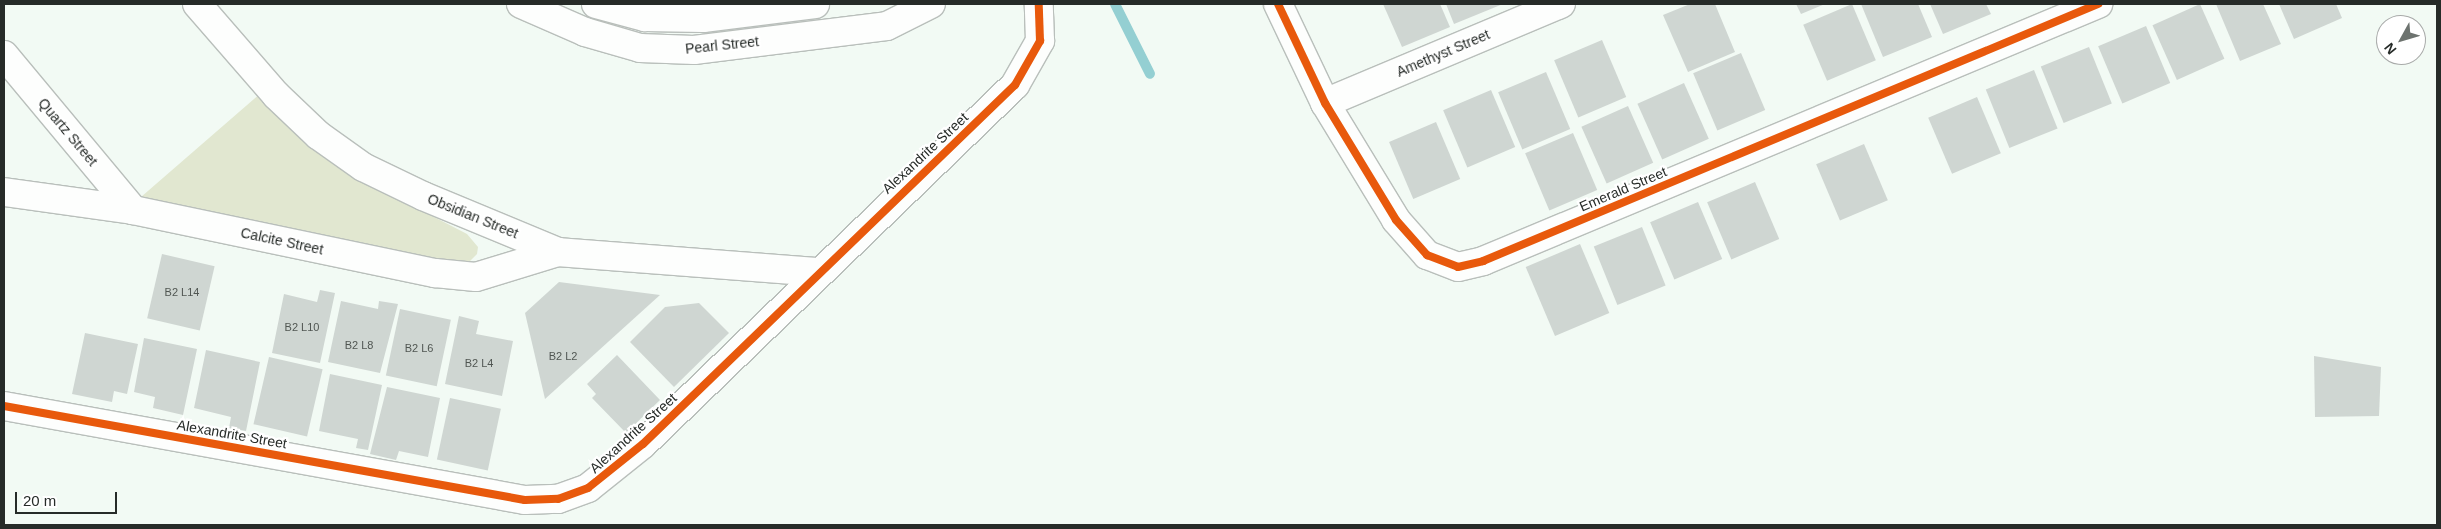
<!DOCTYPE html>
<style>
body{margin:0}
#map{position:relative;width:2441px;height:529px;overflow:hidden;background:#f2faf4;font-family:Arial,sans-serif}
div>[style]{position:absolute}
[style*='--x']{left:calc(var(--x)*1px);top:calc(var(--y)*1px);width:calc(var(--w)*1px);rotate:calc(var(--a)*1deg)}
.green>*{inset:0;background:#e1e7d0}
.stream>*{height:10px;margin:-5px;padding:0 5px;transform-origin:5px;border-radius:5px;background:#94cfd2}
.building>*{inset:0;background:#cfd6d2;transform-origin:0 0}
.roads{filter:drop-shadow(1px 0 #b9bfbb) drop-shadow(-1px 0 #b9bfbb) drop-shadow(0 1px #b9bfbb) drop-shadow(0 -1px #b9bfbb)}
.minor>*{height:28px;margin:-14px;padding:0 14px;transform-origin:14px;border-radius:14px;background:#fdfefd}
.cycleway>*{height:8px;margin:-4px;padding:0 4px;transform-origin:4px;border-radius:4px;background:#e8590c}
span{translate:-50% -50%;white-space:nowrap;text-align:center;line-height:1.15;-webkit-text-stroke:4.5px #fff;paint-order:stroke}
.number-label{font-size:11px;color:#505652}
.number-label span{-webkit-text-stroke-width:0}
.street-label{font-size:14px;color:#262b28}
.frame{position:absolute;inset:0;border:5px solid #262b28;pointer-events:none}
.north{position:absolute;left:2376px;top:15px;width:50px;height:50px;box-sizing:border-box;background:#fff;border:1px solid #a8aaa9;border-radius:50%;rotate:231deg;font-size:14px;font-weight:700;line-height:20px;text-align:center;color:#262b28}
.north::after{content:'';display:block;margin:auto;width:18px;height:22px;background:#6d736f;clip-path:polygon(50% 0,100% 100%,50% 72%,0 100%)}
.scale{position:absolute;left:15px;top:492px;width:102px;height:22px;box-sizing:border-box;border:2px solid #262b28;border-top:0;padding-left:6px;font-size:15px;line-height:18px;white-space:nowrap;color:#262b28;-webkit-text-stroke:4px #fff;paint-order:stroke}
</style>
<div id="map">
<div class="green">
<i style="clip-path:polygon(261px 93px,351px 174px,467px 234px,478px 247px,477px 254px,470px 261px,449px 263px,141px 197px)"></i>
</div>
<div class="stream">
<i style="--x:1115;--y:4;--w:78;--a:63.4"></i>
</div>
<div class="building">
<i style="clip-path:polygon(1383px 4px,1440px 4px,1450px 27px,1402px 47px)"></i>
<i style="clip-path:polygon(1446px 4px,1503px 4px,1454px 24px)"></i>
<i style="clip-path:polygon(1690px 4px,1715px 4px,1735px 52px,1688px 72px,1663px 15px)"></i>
<i style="clip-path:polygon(1796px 4px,1825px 4px,1801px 14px)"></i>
<i style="left:1852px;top:4px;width:61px;height:53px;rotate:67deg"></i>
<i style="clip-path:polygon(1861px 4px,1918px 4px,1932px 37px,1883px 57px)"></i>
<i style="clip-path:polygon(1930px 4px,1986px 4px,1991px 14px,1943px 34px)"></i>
<i style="left:2200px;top:4px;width:60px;height:52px;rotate:66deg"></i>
<i style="clip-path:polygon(2216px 4px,2263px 4px,2281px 44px,2240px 61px)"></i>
<i style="clip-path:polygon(2279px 4px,2336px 4px,2342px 18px,2294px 39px)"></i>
<i style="left:2146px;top:26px;width:62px;height:52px;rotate:67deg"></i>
<i style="left:1602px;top:40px;width:62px;height:52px;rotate:67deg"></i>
<i style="left:2089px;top:47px;width:61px;height:52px;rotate:68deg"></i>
<i style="left:1741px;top:53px;width:62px;height:52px;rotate:67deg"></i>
<i style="left:2034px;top:70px;width:63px;height:52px;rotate:68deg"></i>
<i style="left:1546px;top:72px;width:62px;height:52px;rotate:67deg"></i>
<i style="left:1684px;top:83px;width:61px;height:51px;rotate:66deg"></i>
<i style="left:1491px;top:90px;width:62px;height:52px;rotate:67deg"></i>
<i style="left:1977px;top:97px;width:61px;height:53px;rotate:67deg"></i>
<i style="left:1628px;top:106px;width:62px;height:51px;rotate:66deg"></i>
<i style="left:1436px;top:122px;width:62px;height:51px;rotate:67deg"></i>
<i style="left:1573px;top:133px;width:62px;height:52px;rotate:67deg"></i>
<i style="left:1864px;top:144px;width:61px;height:52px;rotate:67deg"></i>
<i style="left:1755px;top:182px;width:62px;height:52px;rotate:67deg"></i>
<i style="left:1698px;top:202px;width:62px;height:52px;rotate:67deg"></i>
<i style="left:1642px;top:227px;width:63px;height:52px;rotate:68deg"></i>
<i style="left:1580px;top:244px;width:75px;height:59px;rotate:67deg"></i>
<i style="left:162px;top:254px;width:54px;height:66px;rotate:13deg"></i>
<i style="clip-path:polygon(559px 282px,660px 295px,545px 399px,525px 313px)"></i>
<i style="clip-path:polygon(320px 290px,335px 293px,320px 363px,272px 353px,284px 294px,317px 302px)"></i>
<i style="clip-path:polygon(341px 301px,378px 309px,379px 301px,398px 304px,380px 373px,328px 362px)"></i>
<i style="clip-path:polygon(699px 303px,729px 333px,674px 387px,630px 342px,665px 307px)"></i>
<i style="left:400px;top:309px;width:52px;height:68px;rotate:12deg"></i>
<i style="clip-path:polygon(459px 316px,479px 321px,476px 334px,513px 341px,502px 396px,445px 384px)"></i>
<i style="clip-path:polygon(85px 333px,138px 344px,127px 394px,114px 391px,112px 402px,72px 394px)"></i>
<i style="clip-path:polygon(144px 338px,197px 349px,183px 415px,153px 408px,155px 397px,134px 392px)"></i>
<i style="clip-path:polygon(206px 350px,260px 362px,246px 431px,229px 428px,231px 417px,194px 408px)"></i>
<i style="clip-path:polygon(617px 355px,660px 400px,626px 433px,592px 398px,596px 394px,587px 384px)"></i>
<i style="clip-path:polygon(2314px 356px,2381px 367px,2379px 416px,2315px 417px)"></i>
<i style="left:269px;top:357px;width:55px;height:69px;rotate:13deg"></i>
<i style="clip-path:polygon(330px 374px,382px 385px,368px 450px,356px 448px,358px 439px,319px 431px)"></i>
<i style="clip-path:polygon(387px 387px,440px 398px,428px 457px,399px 451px,396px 460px,370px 454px)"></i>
<i style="left:450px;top:398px;width:52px;height:63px;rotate:12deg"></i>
</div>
<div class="roads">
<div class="minor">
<i style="--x:197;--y:4;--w:121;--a:49"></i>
<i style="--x:276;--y:95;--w:58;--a:43.6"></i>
<i style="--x:318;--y:135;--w:55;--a:35.4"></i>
<i style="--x:363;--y:167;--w:67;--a:25.8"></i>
<i style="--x:423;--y:196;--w:146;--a:22.5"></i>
<i style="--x:558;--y:252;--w:261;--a:4.4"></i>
<i style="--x:521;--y:4;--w:70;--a:23.6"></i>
<i style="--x:585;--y:32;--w:57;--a:16.2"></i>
<i style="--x:640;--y:48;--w:54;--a:2.1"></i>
<i style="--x:694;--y:50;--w:194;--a:-7.1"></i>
<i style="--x:887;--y:26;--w:49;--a:-26.6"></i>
<i style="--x:596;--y:4;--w:51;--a:14.9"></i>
<i style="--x:645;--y:17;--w:58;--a:1"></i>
<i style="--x:703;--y:18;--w:113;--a:-7.1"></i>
<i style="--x:1278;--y:4;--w:110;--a:64.6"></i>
<i style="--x:1325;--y:103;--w:137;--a:58.7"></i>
<i style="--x:1396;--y:220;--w:47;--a:48.5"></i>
<i style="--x:1427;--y:255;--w:33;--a:21"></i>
<i style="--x:1458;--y:267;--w:26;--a:-13"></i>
<i style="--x:1483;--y:261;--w:667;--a:-22.68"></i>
<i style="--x:4;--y:55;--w:202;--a:50.2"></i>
<i style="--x:1325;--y:103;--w:256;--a:-22.8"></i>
<i style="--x:4;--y:192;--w:130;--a:7.9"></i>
<i style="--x:133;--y:210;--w:309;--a:11.8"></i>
<i style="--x:435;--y:273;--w:41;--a:5.6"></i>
<i style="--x:476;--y:277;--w:86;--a:-17"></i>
<i style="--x:4;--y:406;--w:529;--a:10.23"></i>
<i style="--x:525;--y:500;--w:33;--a:-2"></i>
<i style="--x:558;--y:499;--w:32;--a:-20"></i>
<i style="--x:588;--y:488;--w:70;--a:-38.7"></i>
<i style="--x:643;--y:444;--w:517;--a:-43.98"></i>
<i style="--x:1015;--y:85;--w:51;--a:-60.4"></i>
<i style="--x:1040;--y:41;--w:37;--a:-92"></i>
</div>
</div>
<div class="cycleway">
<i style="--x:1278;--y:4;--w:110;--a:64.6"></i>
<i style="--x:1325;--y:103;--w:137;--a:58.7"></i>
<i style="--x:1396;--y:220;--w:47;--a:48.5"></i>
<i style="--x:1427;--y:255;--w:33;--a:21"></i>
<i style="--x:1458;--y:267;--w:26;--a:-13"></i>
<i style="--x:1483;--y:261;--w:667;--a:-22.68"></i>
<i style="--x:4;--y:406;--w:529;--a:10.23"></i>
<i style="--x:525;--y:500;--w:33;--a:-2"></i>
<i style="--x:558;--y:499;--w:32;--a:-20"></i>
<i style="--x:588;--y:488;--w:70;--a:-38.7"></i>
<i style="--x:643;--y:444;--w:517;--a:-43.98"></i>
<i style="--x:1015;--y:85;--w:51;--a:-60.4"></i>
<i style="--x:1040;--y:41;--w:37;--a:-92"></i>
</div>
<div class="number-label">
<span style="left:182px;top:292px">B2 L14</span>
<span style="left:302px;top:327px">B2 L10</span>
<span style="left:359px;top:345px">B2 L8</span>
<span style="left:419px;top:348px">B2 L6</span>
<span style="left:563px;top:356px">B2 L2</span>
<span style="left:479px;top:363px">B2 L4</span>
</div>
<div class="street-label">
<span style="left:722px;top:45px;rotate:-6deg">Pearl Street</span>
<span style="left:1443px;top:53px;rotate:-23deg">Amethyst Street</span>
<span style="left:68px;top:132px;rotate:50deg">Quartz Street</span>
<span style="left:925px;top:153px;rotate:-43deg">Alexandrite Street</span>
<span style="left:1623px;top:189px;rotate:-23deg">Emerald Street</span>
<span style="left:473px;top:216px;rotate:22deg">Obsidian Street</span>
<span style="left:282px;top:241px;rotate:12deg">Calcite Street</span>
<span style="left:633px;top:433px;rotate:-42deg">Alexandrite Street</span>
<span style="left:232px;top:434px;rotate:10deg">Alexandrite Street</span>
</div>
<div class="frame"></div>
<div class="north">N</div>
<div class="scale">20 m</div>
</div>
